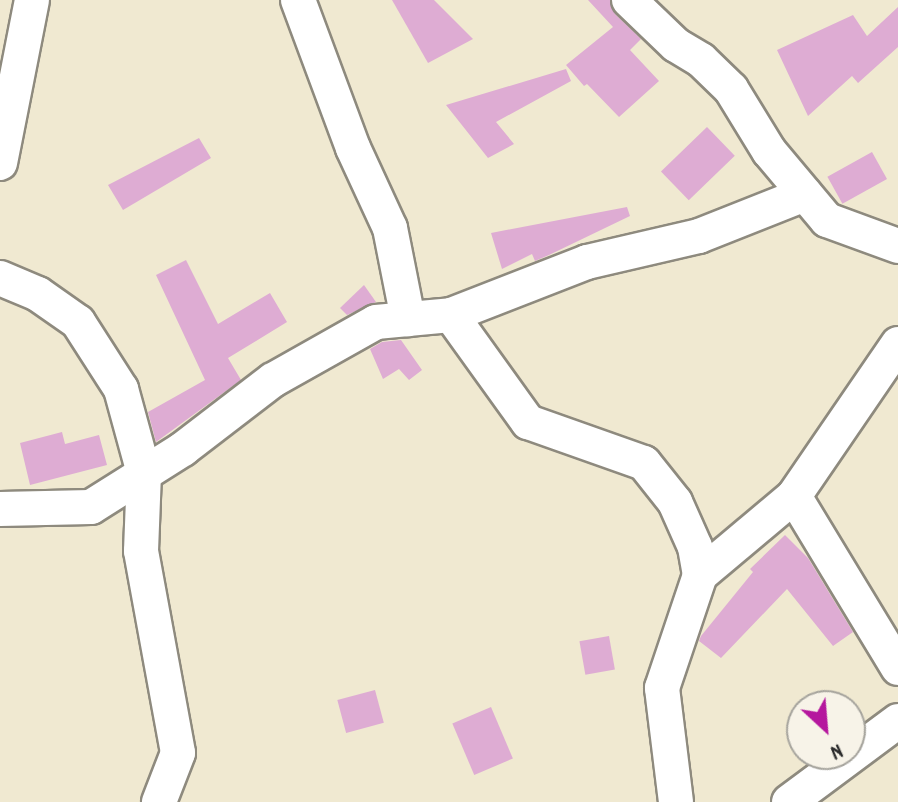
<!DOCTYPE html>
<style>
body{margin:0}
#map{position:relative;width:898px;height:802px;overflow:hidden;background:#f0e9d1;font-family:Dekko,sans-serif}
div>[style]{position:absolute}
[style*='--x']{left:calc(var(--x)*1px);top:calc(var(--y)*1px);width:calc(var(--w)*1px);rotate:calc(var(--a)*1deg)}
.building>*{inset:0;background:#deacd3;transform-origin:0 0}
.roads{filter:drop-shadow(2px 0 #8e8a7e) drop-shadow(-2px 0 #8e8a7e) drop-shadow(0 2px #8e8a7e) drop-shadow(0 -2px #8e8a7e)}
.street>*{height:34px;margin:-17px;padding:0 17px;transform-origin:17px;border-radius:17px;background:#fff}
span{translate:-50% -50%;white-space:nowrap;text-align:center;line-height:1.15;-webkit-text-stroke:6px #f7f3e8;paint-order:stroke}
.north{position:absolute;left:786px;top:690px;width:80px;height:80px;box-sizing:border-box;background:#f7f3e8;border:2px solid #a5a39c;border-radius:50%;rotate:154deg;font-size:22px;font-weight:700;line-height:32px;text-align:center;color:#2b2b2b}
.north::after{content:'';display:block;margin:auto;width:28px;height:36px;background:#b5179e;clip-path:polygon(50% 0,100% 100%,50% 72%,0 100%)}
</style>
<div id="map">
<div class="building">
<i style="clip-path:polygon(392px 0,434px 0,473px 39px,428px 63px)"></i>
<i style="clip-path:polygon(588px 0,610px 0,615px 14px,641px 39px,630px 50px,659px 81px,619px 117px,587px 84px,584px 86px,566px 65px,613px 27px)"></i>
<i style="clip-path:polygon(898px 7px,898px 47px,858px 83px,852px 76px,808px 116px,777px 50px,853px 15px,867px 36px)"></i>
<i style="clip-path:polygon(566px 69px,571px 81px,496px 122px,514px 144px,488px 158px,446px 105px)"></i>
<i style="left:707px;top:127px;width:40px;height:64px;rotate:46deg"></i>
<i style="clip-path:polygon(199px 138px,211px 158px,123px 210px,108px 185px)"></i>
<i style="left:872px;top:152px;width:31px;height:51px;rotate:61deg"></i>
<i style="clip-path:polygon(627px 207px,630px 216px,549px 255px,535px 261px,532px 254px,502px 269px,491px 233px)"></i>
<i style="clip-path:polygon(186px 260px,218px 324px,270px 293px,287px 322px,228px 358px,241px 380px,156px 442px,148px 412px,205px 380px,156px 275px)"></i>
<i style="clip-path:polygon(364px 285px,376px 302px,347px 315px,340px 308px)"></i>
<i style="clip-path:polygon(401px 340px,422px 370px,409px 380px,399px 369px,383px 379px,370px 349px,382px 342px)"></i>
<i style="clip-path:polygon(62px 432px,65px 444px,99px 435px,107px 465px,30px 485px,20px 443px)"></i>
<i style="clip-path:polygon(785px 535px,808px 558px,853px 632px,833px 646px,787px 589px,721px 658px,699px 641px,701px 636px,753px 572px,750px 569px)"></i>
<i style="left:609px;top:636px;width:34px;height:30px;rotate:80deg"></i>
<i style="left:375px;top:690px;width:34px;height:39px;rotate:75deg"></i>
<i style="left:491px;top:707px;width:56px;height:42px;rotate:67deg"></i>
</div>
<div class="roads">
<div class="street">
<i style="--x:298;--y:0;--w:158;--a:69.6"></i>
<i style="--x:353;--y:148;--w:88;--a:65.2"></i>
<i style="--x:390;--y:228;--w:93;--a:78.8"></i>
<i style="--x:629;--y:0;--w:65;--a:43.8"></i>
<i style="--x:676;--y:45;--w:29;--a:31"></i>
<i style="--x:701;--y:60;--w:42;--a:44"></i>
<i style="--x:731;--y:89;--w:73;--a:58.5"></i>
<i style="--x:769;--y:151;--w:90;--a:50"></i>
<i style="--x:827;--y:220;--w:76;--a:20.1"></i>
<i style="--x:0;--y:163;--w:166;--a:-78.9"></i>
<i style="--x:0;--y:278;--w:41;--a:22.8"></i>
<i style="--x:38;--y:294;--w:49;--a:35"></i>
<i style="--x:78;--y:322;--w:80;--a:57.3"></i>
<i style="--x:121;--y:389;--w:87;--a:74.7"></i>
<i style="--x:144;--y:473;--w:78;--a:92.2"></i>
<i style="--x:141;--y:551;--w:205;--a:79.6"></i>
<i style="--x:178;--y:753;--w:53;--a:111.2"></i>
<i style="--x:451;--y:315;--w:146;--a:-21.3"></i>
<i style="--x:587;--y:262;--w:115;--a:-13.1"></i>
<i style="--x:699;--y:236;--w:114;--a:-21.6"></i>
<i style="--x:898;--y:344;--w:184;--a:124.4"></i>
<i style="--x:794;--y:496;--w:201;--a:58.8"></i>
<i style="--x:0;--y:509;--w:91;--a:-1.3"></i>
<i style="--x:91;--y:507;--w:109;--a:-32.2"></i>
<i style="--x:183;--y:449;--w:113;--a:-37.5"></i>
<i style="--x:273;--y:380;--w:118;--a:-29.4"></i>
<i style="--x:376;--y:322;--w:75;--a:-5.3"></i>
<i style="--x:451;--y:315;--w:132;--a:54.3"></i>
<i style="--x:528;--y:422;--w:123;--a:19.5"></i>
<i style="--x:644;--y:463;--w:50;--a:51.5"></i>
<i style="--x:675;--y:502;--w:49;--a:66"></i>
<i style="--x:695;--y:547;--w:28;--a:80"></i>
<i style="--x:676;--y:802;--w:115;--a:-97"></i>
<i style="--x:662;--y:688;--w:119;--a:-71.4"></i>
<i style="--x:700;--y:575;--w:123;--a:-40"></i>
<i style="--x:789;--y:802;--w:136;--a:-36.6"></i>
</div>
</div>
<div class="north">N</div>
</div>
